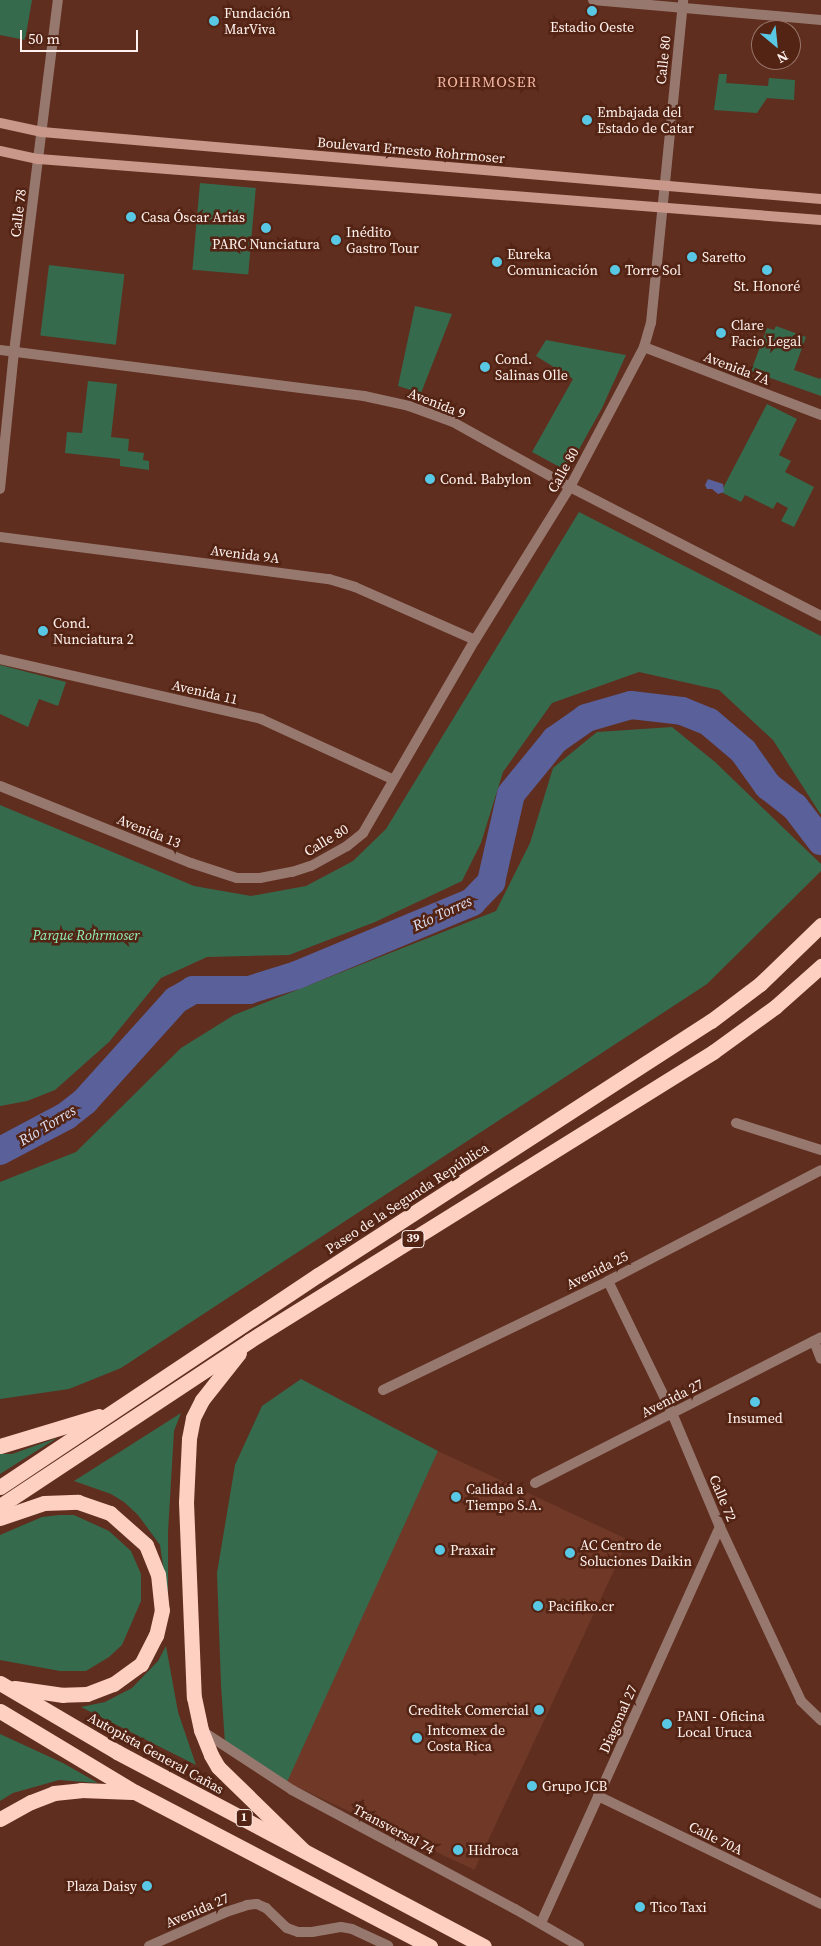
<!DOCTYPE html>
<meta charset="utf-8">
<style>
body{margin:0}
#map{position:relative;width:821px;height:1946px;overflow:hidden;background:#5f2e1f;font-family:"Source Serif 4",serif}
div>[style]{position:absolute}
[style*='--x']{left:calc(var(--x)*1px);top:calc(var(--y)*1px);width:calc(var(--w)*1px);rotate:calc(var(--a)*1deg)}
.built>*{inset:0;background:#6f3827;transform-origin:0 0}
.green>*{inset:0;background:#366a4d;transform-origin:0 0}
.water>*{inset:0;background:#59609a}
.river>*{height:28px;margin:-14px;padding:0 14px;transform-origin:14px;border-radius:14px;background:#59609a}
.street>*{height:10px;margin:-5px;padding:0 5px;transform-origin:5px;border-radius:5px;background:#97786f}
.secondary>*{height:10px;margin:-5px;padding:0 5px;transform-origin:5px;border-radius:5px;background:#c9988a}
.highway>*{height:15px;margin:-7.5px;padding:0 7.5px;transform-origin:7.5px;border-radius:7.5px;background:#fdd0c2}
.dots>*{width:14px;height:14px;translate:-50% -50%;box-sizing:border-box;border:2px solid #532314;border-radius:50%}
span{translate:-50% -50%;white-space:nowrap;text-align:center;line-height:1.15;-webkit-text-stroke:5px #532314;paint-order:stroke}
.shield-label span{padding:1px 4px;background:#532314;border:1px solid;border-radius:4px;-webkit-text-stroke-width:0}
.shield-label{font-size:12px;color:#fff2ee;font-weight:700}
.poi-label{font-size:14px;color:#fff2ee}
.left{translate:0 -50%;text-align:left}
.right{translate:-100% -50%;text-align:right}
.street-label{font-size:14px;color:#fff2ee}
.park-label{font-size:14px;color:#91f2ba;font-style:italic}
.neighbourhood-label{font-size:15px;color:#f1b4a1;letter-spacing:1px}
.water-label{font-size:15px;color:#dfe2f4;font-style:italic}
.north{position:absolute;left:751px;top:20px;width:50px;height:50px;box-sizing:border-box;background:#532314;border:1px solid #98766b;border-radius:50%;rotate:152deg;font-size:14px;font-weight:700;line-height:20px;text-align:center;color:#fff2ee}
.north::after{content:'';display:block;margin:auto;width:18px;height:22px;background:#59c8e5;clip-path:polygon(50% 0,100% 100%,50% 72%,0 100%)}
.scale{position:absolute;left:20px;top:30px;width:118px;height:22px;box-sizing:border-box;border:2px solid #fff2ee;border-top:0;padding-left:6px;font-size:15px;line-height:18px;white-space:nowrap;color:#fff2ee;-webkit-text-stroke:4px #532314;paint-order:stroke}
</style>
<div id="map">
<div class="built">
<i style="left:438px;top:1451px;width:210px;height:364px;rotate:25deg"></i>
</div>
<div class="green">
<i style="clip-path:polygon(0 0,32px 0,25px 40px,0 35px)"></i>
<i style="clip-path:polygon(719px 74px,727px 74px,726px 83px,768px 86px,769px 78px,795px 80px,794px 100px,767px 98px,757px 113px,714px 110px)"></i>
<i style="left:200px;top:183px;width:56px;height:87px;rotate:5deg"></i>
<i style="left:49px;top:265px;width:76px;height:71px;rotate:7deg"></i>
<i style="clip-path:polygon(415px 306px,452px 314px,421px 393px,398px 386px)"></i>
<i style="clip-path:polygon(776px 326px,806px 337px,794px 370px,820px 379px,821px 377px,821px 396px,751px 371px,767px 328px,774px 330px)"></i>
<i style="clip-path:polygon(546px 340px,626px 355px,602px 408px,567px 471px,532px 452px,573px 379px,536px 356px)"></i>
<i style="clip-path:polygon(88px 381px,117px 384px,111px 437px,129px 439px,128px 451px,144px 453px,143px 460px,149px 461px,149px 470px,120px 466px,120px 459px,65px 453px,67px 432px,82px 433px)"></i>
<i style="clip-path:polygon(767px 404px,797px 419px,779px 455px,791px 461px,785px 472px,814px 487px,794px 527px,781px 521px,788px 508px,777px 502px,773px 509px,745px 495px,741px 502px,721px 492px)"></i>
<i style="clip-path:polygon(579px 512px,821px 636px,821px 815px,773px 740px,719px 690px,639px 672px,552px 703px,503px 772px,481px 843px,462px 881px,375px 922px,289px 955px,207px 957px,161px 978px,109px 1042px,55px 1090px,27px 1101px,0 1106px,0 805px,194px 886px,251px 896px,306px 886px,353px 861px,386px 829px)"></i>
<i style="clip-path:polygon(0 665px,66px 682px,58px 706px,39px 699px,28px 727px,0 714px)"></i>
<i style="clip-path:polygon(672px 727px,715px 762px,821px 864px,821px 871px,707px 984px,121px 1368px,69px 1389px,0 1399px,0 1182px,76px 1152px,181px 1048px,234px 1015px,496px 911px,530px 843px,553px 768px,597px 732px)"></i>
<i style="clip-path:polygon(301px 1379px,438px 1451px,287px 1782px,225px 1743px,221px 1685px,217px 1573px,235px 1465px,262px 1406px)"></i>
<i style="clip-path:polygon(181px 1413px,174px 1431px,168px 1532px,168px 1599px,160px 1545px,138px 1515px,124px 1502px,111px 1494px,74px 1481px)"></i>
<i style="clip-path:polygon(57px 1438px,0 1474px,0 1454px,12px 1454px)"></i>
<i style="clip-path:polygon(59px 1515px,74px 1515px,109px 1531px,131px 1551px,141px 1574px,141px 1601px,122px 1645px,109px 1657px,86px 1671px,60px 1671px,0 1660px,0 1535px,42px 1517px)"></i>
<i style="clip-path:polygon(166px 1646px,178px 1712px,196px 1765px,81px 1707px,105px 1702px,132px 1688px,158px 1661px)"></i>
<i style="clip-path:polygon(0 1734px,63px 1763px,98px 1783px,59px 1780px,13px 1793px,0 1801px)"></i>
</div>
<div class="water">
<i style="clip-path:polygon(708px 479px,723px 484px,724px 492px,718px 494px,712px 489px,707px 489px,705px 485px)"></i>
</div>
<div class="river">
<i style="--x:0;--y:1151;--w:75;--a:-27.9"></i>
<i style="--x:66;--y:1116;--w:24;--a:-38"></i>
<i style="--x:85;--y:1101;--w:136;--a:-48"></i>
<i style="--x:176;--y:1000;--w:20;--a:-30"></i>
<i style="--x:193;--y:990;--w:56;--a:0"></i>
<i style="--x:249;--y:990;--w:50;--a:-17.4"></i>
<i style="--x:297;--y:975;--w:190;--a:-22.6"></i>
<i style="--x:472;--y:902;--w:28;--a:-46"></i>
<i style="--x:491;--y:882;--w:90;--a:-77.2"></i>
<i style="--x:511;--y:794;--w:70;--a:-50.8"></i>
<i style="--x:555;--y:740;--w:38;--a:-35"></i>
<i style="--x:586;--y:718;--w:47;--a:-16.1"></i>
<i style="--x:631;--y:705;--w:51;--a:6.7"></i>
<i style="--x:682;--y:711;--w:29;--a:22"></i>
<i style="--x:709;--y:722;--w:45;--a:40.5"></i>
<i style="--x:743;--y:751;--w:43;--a:54.5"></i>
<i style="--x:768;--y:786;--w:34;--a:38"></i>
<i style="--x:795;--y:807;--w:43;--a:52.6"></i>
</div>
<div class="street">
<i style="--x:593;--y:0;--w:229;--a:5"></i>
<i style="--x:644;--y:347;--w:190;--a:21"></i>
<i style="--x:0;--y:350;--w:367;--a:7.2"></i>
<i style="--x:364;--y:396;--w:46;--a:12.5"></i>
<i style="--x:409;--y:406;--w:47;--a:20"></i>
<i style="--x:453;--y:422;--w:134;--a:29.1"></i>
<i style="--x:570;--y:487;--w:282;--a:27.2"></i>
<i style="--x:0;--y:489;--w:138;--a:-84.2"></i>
<i style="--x:14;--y:352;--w:355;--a:-82.9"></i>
<i style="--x:0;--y:537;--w:332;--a:7.3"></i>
<i style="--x:329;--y:579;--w:27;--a:17"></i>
<i style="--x:355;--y:587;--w:131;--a:23.8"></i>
<i style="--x:0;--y:659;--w:268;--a:12.9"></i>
<i style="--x:261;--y:719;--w:146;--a:24.6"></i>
<i style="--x:0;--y:786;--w:206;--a:22"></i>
<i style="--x:191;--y:863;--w:48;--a:18.1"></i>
<i style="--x:237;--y:878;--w:23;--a:0"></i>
<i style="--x:260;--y:878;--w:33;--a:-11"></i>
<i style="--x:292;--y:872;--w:20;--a:-18"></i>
<i style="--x:311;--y:866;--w:41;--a:-29.1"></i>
<i style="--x:347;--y:846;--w:21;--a:-39"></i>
<i style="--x:363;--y:833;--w:223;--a:-59.9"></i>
<i style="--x:475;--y:640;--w:180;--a:-58.2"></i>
<i style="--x:570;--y:487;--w:158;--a:-62.1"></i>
<i style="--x:644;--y:347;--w:25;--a:-74"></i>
<i style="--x:651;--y:323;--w:325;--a:-84.3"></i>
<i style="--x:736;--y:1123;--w:89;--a:17.6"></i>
<i style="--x:608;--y:1281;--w:147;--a:64.1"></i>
<i style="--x:672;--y:1413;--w:124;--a:67.2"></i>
<i style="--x:720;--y:1527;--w:192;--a:65"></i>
<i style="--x:801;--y:1701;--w:28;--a:44"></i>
<i style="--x:814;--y:1341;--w:19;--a:69"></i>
<i style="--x:383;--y:1390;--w:250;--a:-25.8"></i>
<i style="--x:608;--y:1281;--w:240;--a:-27.5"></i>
<i style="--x:535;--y:1483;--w:321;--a:-27"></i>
<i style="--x:202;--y:1731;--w:108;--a:33.2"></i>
<i style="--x:292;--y:1790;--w:253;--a:28.1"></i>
<i style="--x:515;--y:1909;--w:74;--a:30"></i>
<i style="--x:598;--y:1796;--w:248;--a:25.8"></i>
<i style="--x:541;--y:1923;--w:435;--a:-65.7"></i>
<i style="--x:149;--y:1946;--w:84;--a:-23.8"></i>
<i style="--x:226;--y:1912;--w:22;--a:-18"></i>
<i style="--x:247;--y:1905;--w:10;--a:-6"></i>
<i style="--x:257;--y:1904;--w:10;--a:24"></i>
<i style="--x:266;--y:1908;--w:29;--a:44"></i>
<i style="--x:287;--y:1928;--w:12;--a:20"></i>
<i style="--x:298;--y:1932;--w:14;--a:0"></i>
<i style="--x:312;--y:1932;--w:29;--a:-10"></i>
<i style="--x:341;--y:1927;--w:11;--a:10"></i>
<i style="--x:352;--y:1929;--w:40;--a:25"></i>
</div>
<div class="secondary">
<i style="--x:0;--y:123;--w:43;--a:12.1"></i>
<i style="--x:42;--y:132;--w:782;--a:4.92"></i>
<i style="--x:0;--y:151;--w:40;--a:12"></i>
<i style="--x:39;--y:159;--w:784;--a:4.46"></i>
</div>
<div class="highway">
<i style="--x:239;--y:1353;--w:60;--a:128.2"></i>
<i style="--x:202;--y:1400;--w:20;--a:117"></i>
<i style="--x:193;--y:1418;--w:21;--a:101"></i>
<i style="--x:189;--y:1439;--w:63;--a:92.7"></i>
<i style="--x:186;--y:1502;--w:195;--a:87.7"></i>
<i style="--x:194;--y:1697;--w:34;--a:78"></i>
<i style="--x:201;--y:1730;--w:27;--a:68"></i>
<i style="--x:211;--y:1755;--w:14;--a:60"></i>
<i style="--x:218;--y:1767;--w:119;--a:44.3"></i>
<i style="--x:0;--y:1446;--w:103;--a:-16.9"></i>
<i style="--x:0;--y:1487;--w:382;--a:-33.7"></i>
<i style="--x:318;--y:1275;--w:468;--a:-32.9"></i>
<i style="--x:711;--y:1021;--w:61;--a:-37.1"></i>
<i style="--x:760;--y:984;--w:85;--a:-44"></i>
<i style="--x:0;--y:1506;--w:299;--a:-33.5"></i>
<i style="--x:249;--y:1341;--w:547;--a:-31.92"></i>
<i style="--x:713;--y:1052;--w:77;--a:-36"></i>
<i style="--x:775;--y:1007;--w:62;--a:-41.7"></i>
<i style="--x:0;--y:1518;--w:46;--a:-18.8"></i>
<i style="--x:44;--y:1503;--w:34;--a:-2"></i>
<i style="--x:78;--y:1502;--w:34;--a:19"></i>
<i style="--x:110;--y:1513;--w:48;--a:41.6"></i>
<i style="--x:146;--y:1545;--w:31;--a:68"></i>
<i style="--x:158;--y:1574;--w:36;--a:84"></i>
<i style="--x:162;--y:1610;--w:26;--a:103"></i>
<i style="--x:156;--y:1635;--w:33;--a:117"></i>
<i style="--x:141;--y:1664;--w:34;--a:144"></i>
<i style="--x:113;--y:1684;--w:28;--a:159"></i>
<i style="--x:87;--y:1694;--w:24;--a:178"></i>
<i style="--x:63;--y:1695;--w:49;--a:-171.7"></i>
<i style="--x:0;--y:1683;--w:136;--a:30.5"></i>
<i style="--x:117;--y:1752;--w:415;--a:27.9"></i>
<i style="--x:0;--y:1711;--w:157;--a:31"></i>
<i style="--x:135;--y:1792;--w:333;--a:27.6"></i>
<i style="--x:0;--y:1819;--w:35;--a:-29"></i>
<i style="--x:31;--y:1802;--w:25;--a:-21"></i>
<i style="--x:54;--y:1793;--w:27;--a:-6"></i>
<i style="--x:81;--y:1790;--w:51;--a:2.2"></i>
</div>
<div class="dots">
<i style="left:592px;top:11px;background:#59c8e5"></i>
<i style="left:214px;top:21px;background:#59c8e5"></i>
<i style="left:587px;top:120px;background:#59c8e5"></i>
<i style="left:131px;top:217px;background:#59c8e5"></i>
<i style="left:266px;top:228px;background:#59c8e5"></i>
<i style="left:336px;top:240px;background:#59c8e5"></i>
<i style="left:692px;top:257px;background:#59c8e5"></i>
<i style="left:497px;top:262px;background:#59c8e5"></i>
<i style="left:615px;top:270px;background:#59c8e5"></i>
<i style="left:767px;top:270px;background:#59c8e5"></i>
<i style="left:721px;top:333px;background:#59c8e5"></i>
<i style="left:485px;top:367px;background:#59c8e5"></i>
<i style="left:430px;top:479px;background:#59c8e5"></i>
<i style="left:43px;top:631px;background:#59c8e5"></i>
<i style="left:755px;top:1402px;background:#59c8e5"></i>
<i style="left:456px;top:1497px;background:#59c8e5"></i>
<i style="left:440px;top:1550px;background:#59c8e5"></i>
<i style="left:570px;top:1553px;background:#59c8e5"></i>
<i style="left:538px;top:1606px;background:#59c8e5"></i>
<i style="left:539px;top:1710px;background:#59c8e5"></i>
<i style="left:667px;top:1724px;background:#59c8e5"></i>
<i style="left:417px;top:1738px;background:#59c8e5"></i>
<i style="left:532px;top:1786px;background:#59c8e5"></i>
<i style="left:458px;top:1850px;background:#59c8e5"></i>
<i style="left:147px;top:1886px;background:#59c8e5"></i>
<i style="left:640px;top:1907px;background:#59c8e5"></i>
</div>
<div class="shield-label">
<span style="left:413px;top:1239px">39</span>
<span style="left:244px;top:1818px">1</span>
</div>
<div class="poi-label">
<span class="left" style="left:224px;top:21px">Fundación<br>MarViva</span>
<span style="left:592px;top:27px">Estadio Oeste</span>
<span class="left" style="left:597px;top:120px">Embajada del<br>Estado de Catar</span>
<span class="left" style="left:141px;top:217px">Casa Óscar Arias</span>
<span class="left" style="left:346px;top:240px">Inédito<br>Gastro Tour</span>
<span style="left:266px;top:244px">PARC Nunciatura</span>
<span class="left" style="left:507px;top:262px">Eureka<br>Comunicación</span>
<span class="left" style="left:702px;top:257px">Saretto</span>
<span class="left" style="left:625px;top:270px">Torre Sol</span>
<span style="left:767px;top:286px">St. Honoré</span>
<span class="left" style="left:731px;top:333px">Clare<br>Facio Legal</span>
<span class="left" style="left:495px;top:367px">Cond.<br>Salinas Olle</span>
<span class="left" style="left:440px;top:479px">Cond. Babylon</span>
<span class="left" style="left:53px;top:631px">Cond.<br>Nunciatura 2</span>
<span style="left:755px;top:1418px">Insumed</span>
<span class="left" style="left:466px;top:1497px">Calidad a<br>Tiempo S.A.</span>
<span class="left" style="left:580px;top:1553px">AC Centro de<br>Soluciones Daikin</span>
<span class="left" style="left:450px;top:1550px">Praxair</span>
<span class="left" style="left:548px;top:1606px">Pacifiko.cr</span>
<span class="right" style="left:529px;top:1710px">Creditek Comercial</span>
<span class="left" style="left:677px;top:1724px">PANI - Oficina<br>Local Uruca</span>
<span class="left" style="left:427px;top:1738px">Intcomex de<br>Costa Rica</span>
<span class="left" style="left:542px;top:1786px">Grupo JCB</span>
<span class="left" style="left:468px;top:1850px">Hidroca</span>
<span class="right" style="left:137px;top:1886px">Plaza Daisy</span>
<span class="left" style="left:650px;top:1907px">Tico Taxi</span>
</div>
<div class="street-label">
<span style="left:663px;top:60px;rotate:-84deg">Calle 80</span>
<span style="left:411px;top:150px;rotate:5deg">Boulevard Ernesto Rohrmoser</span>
<span style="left:18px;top:213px;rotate:-83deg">Calle 78</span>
<span style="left:737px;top:368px;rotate:21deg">Avenida 7A</span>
<span style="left:437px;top:403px;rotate:21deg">Avenida 9</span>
<span style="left:563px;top:470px;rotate:-61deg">Calle 80</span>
<span style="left:245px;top:554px;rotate:7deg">Avenida 9A</span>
<span style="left:205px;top:692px;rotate:13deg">Avenida 11</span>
<span style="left:149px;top:831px;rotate:22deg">Avenida 13</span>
<span style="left:326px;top:840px;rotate:-31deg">Calle 80</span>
<span style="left:407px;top:1198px;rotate:-33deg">Paseo de la Segunda República</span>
<span style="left:597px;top:1270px;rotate:-27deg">Avenida 25</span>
<span style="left:672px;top:1398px;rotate:-27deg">Avenida 27</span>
<span style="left:723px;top:1498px;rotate:67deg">Calle 72</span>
<span style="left:618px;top:1719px;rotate:-66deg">Diagonal 27</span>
<span style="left:156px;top:1753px;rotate:29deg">Autopista General Cañas</span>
<span style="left:394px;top:1829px;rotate:28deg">Transversal 74</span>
<span style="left:716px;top:1838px;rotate:26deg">Calle 70A</span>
<span style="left:197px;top:1910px;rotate:-23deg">Avenida 27</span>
</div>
<div class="park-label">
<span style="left:86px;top:935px">Parque Rohrmoser</span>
</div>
<div class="neighbourhood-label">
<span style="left:487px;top:82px">ROHRMOSER</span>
</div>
<div class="water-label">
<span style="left:442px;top:913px;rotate:-25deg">Río Torres</span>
<span style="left:47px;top:1125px;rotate:-31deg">Río Torres</span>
</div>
<div class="north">N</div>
<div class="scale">50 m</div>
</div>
